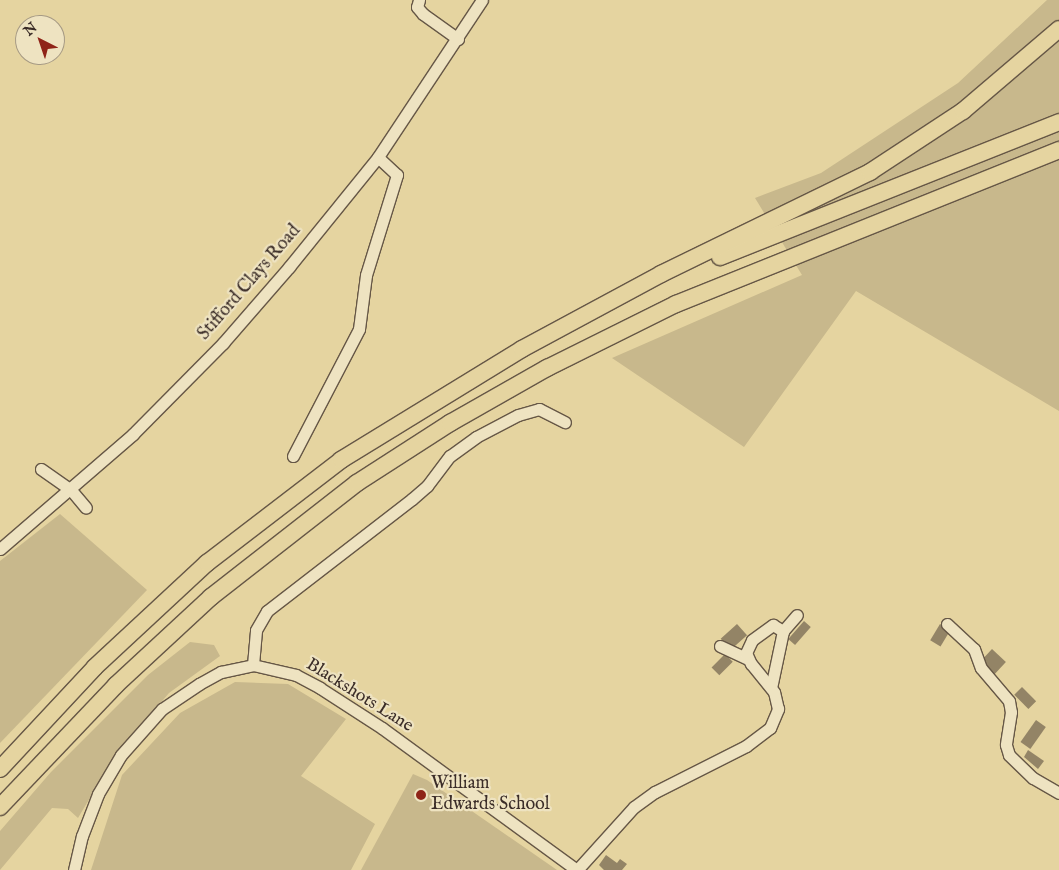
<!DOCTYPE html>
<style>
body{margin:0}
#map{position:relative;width:1059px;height:870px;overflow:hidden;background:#e5d4a0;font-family:"IM FELL English",serif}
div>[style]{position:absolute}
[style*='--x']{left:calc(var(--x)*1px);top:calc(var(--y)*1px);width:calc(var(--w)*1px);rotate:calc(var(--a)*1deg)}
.green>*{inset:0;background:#c8b88c}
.building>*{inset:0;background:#938466;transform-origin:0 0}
.roads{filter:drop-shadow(1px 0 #665746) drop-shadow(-1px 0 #665746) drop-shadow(0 1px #665746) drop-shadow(0 -1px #665746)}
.minor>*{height:11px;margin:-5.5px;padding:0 5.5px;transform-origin:5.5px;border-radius:5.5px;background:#eee3c1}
.highway>*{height:16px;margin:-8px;padding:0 8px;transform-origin:8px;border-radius:8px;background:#e5d4a0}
.dots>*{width:14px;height:14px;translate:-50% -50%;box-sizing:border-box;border:2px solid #eee3c1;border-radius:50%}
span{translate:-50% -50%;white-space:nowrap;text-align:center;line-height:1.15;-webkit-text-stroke:4.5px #eee3c1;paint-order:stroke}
.street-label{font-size:18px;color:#3b2d28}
.poi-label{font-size:18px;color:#3b2d28}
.left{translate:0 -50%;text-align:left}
.north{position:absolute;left:15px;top:15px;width:50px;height:50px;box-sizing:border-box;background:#eee3c1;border:1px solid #a69a84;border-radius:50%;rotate:319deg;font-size:14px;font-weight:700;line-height:20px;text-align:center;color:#3b2d28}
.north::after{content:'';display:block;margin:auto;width:18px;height:22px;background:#8f2418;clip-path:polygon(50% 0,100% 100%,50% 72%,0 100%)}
</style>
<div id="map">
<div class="green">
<i style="clip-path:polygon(1047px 0,1059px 0,1059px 411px,856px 291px,744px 447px,612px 358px,802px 275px,755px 198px,821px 173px,958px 83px)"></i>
<i style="clip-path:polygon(60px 514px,147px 590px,0 743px,0 561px)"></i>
<i style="clip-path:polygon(190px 642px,214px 645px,220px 656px,169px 693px,115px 756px,78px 818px,68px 809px,52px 808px,0 870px,0 831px,51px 772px,148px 675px)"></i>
<i style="clip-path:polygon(235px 682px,288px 684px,346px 719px,301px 776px,375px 824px,351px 870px,91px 870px,122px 775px,180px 713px)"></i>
<i style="clip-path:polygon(413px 774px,427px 780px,557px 870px,361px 870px)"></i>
</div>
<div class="building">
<i style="left:804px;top:621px;width:9px;height:24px;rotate:41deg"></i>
<i style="left:737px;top:624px;width:15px;height:22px;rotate:48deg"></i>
<i style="left:940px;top:624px;width:12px;height:19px;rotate:31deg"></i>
<i style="left:992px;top:649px;width:19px;height:17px;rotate:43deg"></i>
<i style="left:725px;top:654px;width:11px;height:19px;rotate:45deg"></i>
<i style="left:1022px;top:687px;width:20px;height:11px;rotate:45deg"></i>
<i style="left:1036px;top:720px;width:12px;height:27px;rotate:35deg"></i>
<i style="clip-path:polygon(1028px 750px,1044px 761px,1038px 769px,1024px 757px)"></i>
<i style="clip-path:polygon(606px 855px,617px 863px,620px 859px,627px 864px,622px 870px,604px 870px,599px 865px)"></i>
</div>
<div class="roads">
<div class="minor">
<i style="--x:419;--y:0;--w:7;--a:106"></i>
<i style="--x:417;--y:7;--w:9;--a:49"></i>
<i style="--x:423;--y:14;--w:43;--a:35.5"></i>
<i style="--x:293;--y:456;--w:143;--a:-62.5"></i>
<i style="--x:359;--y:329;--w:54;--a:-82.6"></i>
<i style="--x:366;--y:275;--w:105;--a:-72.8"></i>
<i style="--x:397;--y:175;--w:26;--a:-137"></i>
<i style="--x:41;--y:469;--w:37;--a:35"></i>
<i style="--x:71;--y:490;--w:23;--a:50"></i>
<i style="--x:0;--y:549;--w:176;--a:-40.8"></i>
<i style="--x:133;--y:434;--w:128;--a:-45.3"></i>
<i style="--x:223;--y:343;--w:101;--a:-49"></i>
<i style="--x:289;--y:267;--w:141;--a:-51"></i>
<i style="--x:378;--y:157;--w:188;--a:-56.5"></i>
<i style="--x:947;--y:624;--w:37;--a:43"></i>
<i style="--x:974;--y:649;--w:20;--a:70"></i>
<i style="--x:981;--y:668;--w:43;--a:49.7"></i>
<i style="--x:1009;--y:701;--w:11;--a:80"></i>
<i style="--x:1011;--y:712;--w:33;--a:99"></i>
<i style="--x:1006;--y:745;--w:10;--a:73"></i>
<i style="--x:1009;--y:755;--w:33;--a:44"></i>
<i style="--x:1033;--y:778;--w:30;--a:30"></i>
<i style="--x:783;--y:631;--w:21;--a:-49"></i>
<i style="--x:720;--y:646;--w:29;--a:25"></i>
<i style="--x:253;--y:665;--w:35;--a:-85"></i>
<i style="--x:256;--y:630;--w:22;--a:-60"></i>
<i style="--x:267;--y:611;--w:183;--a:-37.7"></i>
<i style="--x:412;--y:499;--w:20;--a:-41"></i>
<i style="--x:427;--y:486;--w:38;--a:-53"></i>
<i style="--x:450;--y:456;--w:32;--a:-36"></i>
<i style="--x:476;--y:437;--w:47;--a:-27.6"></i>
<i style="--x:518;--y:415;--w:22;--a:-16"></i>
<i style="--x:539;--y:409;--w:29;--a:27"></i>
<i style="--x:74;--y:870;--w:35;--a:-77"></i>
<i style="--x:82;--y:836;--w:45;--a:-69.1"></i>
<i style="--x:98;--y:794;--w:45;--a:-59.5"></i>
<i style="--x:121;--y:755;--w:62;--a:-48.3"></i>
<i style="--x:162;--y:709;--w:45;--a:-34"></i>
<i style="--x:199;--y:684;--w:25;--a:-29"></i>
<i style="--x:221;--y:672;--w:33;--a:-12"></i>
<i style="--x:253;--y:665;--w:44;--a:13.1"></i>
<i style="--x:296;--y:675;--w:27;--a:28"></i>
<i style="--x:320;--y:688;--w:74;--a:32.8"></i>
<i style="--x:382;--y:728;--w:241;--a:36.1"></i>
<i style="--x:577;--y:870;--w:85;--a:-47.9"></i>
<i style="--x:634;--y:807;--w:26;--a:-36"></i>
<i style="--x:655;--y:792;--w:102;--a:-26.8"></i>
<i style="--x:746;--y:746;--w:30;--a:-37"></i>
<i style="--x:770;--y:728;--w:21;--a:-67"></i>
<i style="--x:778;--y:709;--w:17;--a:-103"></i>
<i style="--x:774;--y:692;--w:36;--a:-129"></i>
<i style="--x:751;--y:664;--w:12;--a:-114"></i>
<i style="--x:746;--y:653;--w:14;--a:-65"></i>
<i style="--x:752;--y:640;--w:26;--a:-36"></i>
<i style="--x:773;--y:625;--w:12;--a:31"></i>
<i style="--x:783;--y:631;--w:58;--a:101.9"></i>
</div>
<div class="highway">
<i style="--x:720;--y:257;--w:365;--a:-21.7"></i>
<i style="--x:0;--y:769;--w:139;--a:-47"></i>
<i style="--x:95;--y:667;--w:153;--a:-42.9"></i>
<i style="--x:207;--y:563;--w:169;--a:-37.5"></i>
<i style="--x:341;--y:460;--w:212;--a:-31.5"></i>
<i style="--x:522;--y:349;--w:158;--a:-28.3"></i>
<i style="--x:661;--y:274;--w:233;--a:-26"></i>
<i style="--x:870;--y:172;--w:111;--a:-33.3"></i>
<i style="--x:963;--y:111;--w:126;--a:-40.5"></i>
<i style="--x:0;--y:807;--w:168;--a:-46.4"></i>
<i style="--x:116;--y:685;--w:129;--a:-42.8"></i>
<i style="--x:211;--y:597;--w:185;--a:-38"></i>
<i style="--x:357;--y:483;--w:111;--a:-32.8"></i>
<i style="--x:450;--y:423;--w:112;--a:-29.6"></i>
<i style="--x:547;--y:368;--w:144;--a:-26.4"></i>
<i style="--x:676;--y:304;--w:413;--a:-21.9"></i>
</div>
</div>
<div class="dots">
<i style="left:421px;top:795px;background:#8f2418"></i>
</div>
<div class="street-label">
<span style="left:250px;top:283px;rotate:-49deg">Stifford Clays Road</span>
<span style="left:359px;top:696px;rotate:32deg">Blackshots Lane</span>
</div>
<div class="poi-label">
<span class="left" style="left:431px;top:795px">William<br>Edwards School</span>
</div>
<div class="north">N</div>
</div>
